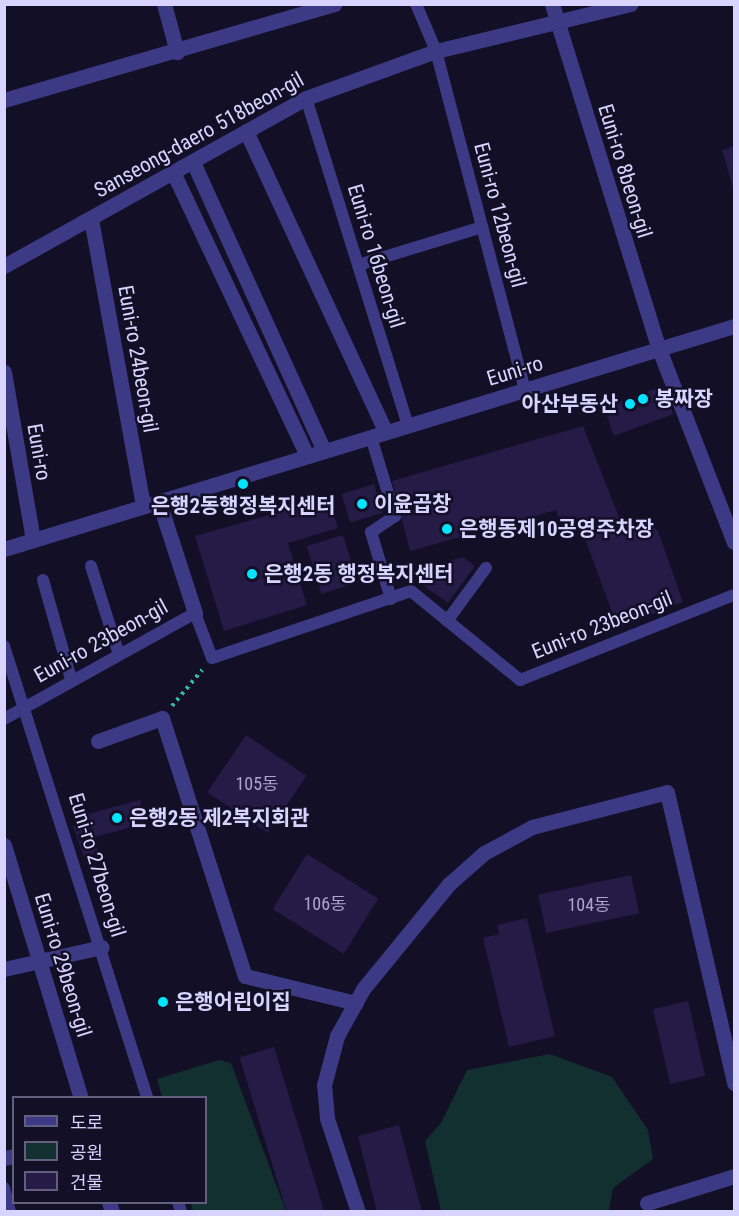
<!DOCTYPE html>
<meta charset="utf-8">
<style>
body{margin:0}
#map{position:relative;width:739px;height:1216px;overflow:hidden;background:#130f26;font-family:"Roboto Condensed","Noto Sans KR",sans-serif}
div>[style]{position:absolute}
[style*='--x']{left:calc(var(--x)*1px);top:calc(var(--y)*1px);width:calc(var(--w)*1px);rotate:calc(var(--a)*1deg)}
.green>*{inset:0;background:#12302f}
.building>*{inset:0;background:#241b47;transform-origin:0 0}
.path>*{height:4px;margin-top:-2px;transform-origin:0;background:repeating-linear-gradient(90deg,#2fb8b0 0 3px,transparent 0 7.5px)}
.service>*{height:12px;margin:-6px;padding:0 6px;transform-origin:6px;border-radius:6px;background:#3d3a85}
.minor>*{height:15px;margin:-7.5px;padding:0 7.5px;transform-origin:7.5px;border-radius:7.5px;background:#3d3a85}
.tertiary>*{height:15px;margin:-7.5px;padding:0 7.5px;transform-origin:7.5px;border-radius:7.5px;background:#3d3a85}
.dots>*{width:16px;height:16px;translate:-50% -50%;box-sizing:border-box;border:3px solid #130f26;border-radius:50%}
span{translate:-50% -50%;white-space:nowrap;text-align:center;line-height:1.15;-webkit-text-stroke:5px #130f26;paint-order:stroke}
.number-label{font-size:18px;color:#aca6d1}
.number-label span{-webkit-text-stroke-width:0}
.street-label{font-size:21px;color:#d9d4ff}
.poi-label{font-size:21px;color:#d9d4ff;font-weight:700}
.left{translate:0 -50%;text-align:left}
.right{translate:-100% -50%;text-align:right}
.frame{position:absolute;inset:0;border:6px solid #d9d4ff;pointer-events:none}
.legend{position:absolute;left:12px;top:1096px;width:195px;height:108px;box-sizing:border-box;background:#130f26;border:2px solid #625e7d;margin:0;padding:8px 10px;list-style:none;font-size:18px;color:#d9d4ff}
.legend li{display:flex;align-items:center;gap:12px;height:30px}
.legend b{width:30px;border:2px solid #625e7d}
</style>
<div id="map">
<div class="green">
<i style="clip-path:polygon(550px 1054px,612px 1077px,648px 1130px,653px 1159px,613px 1188px,609px 1211px,441px 1211px,425px 1141px,441px 1123px,467px 1070px)"></i>
<i style="clip-path:polygon(219px 1060px,231px 1063px,286px 1211px,193px 1211px,191px 1203px,206px 1202px,206px 1098px,162px 1097px,157px 1079px)"></i>
</div>
<div class="building">
<i style="clip-path:polygon(734px 146px,734px 191px,722px 150px)"></i>
<i style="left:663px;top:386px;width:30px;height:63px;rotate:70deg"></i>
<i style="clip-path:polygon(583px 426px,623px 527px,644px 517px,658px 531px,683px 602px,618px 628px,577px 517px,560px 522px,556px 510px,410px 551px,392px 481px)"></i>
<i style="left:374px;top:484px;width:30px;height:34px;rotate:73deg"></i>
<i style="clip-path:polygon(329px 498px,338px 528px,288px 543px,307px 605px,224px 631px,195px 536px)"></i>
<i style="left:343px;top:535px;width:50px;height:38px;rotate:73deg"></i>
<i style="clip-path:polygon(463px 557px,475px 566px,448px 603px,421px 584px,435px 565px)"></i>
<i style="left:246px;top:735px;width:73px;height:69px;rotate:34deg"></i>
<i style="left:140px;top:800px;width:24px;height:54px;rotate:75deg"></i>
<i style="left:87px;top:821px;width:33px;height:15px;rotate:70deg"></i>
<i style="left:307px;top:854px;width:84px;height:65px;rotate:32deg"></i>
<i style="left:631px;top:875px;width:39px;height:95px;rotate:78deg"></i>
<i style="clip-path:polygon(527px 918px,555px 1036px,509px 1047px,483px 938px,499px 934px,497px 925px)"></i>
<i style="left:688px;top:1001px;width:77px;height:36px;rotate:77deg"></i>
<i style="left:274px;top:1047px;width:172px;height:36px;rotate:73deg"></i>
<i style="clip-path:polygon(399px 1125px,422px 1212px,377px 1212px,358px 1136px)"></i>
</div>
<div class="path">
<i style="--x:172;--y:706;--w:47;--a:-50.2"></i>
</div>
<div class="service">
<i style="--x:416;--y:4;--w:51;--a:66.9"></i>
<i style="--x:436;--y:51;--w:350;--a:75.3"></i>
<i style="--x:306;--y:98;--w:343;--a:72.7"></i>
<i style="--x:358;--y:265;--w:130;--a:-17"></i>
<i style="--x:371;--y:437;--w:83;--a:73.1"></i>
<i style="--x:395;--y:516;--w:29;--a:146"></i>
<i style="--x:371;--y:532;--w:70;--a:73.4"></i>
<i style="--x:91;--y:566;--w:93;--a:72.5"></i>
<i style="--x:43;--y:580;--w:103;--a:74.2"></i>
<i style="--x:447;--y:621;--w:66;--a:-53.7"></i>
<i style="--x:4;--y:646;--w:474;--a:72.4"></i>
<i style="--x:4;--y:719;--w:218;--a:-29"></i>
<i style="--x:195;--y:613;--w:48;--a:69.3"></i>
<i style="--x:212;--y:658;--w:210;--a:-18.6"></i>
<i style="--x:411;--y:591;--w:141;--a:39.2"></i>
<i style="--x:520;--y:680;--w:230;--a:-21.7"></i>
<i style="--x:4;--y:1188;--w:25;--a:76"></i>
<i style="--x:178;--y:1202;--w:10;--a:73"></i>
</div>
<div class="minor">
<i style="--x:164;--y:4;--w:50;--a:74.8"></i>
<i style="--x:552;--y:4;--w:361;--a:72.8"></i>
<i style="--x:659;--y:349;--w:207;--a:68.8"></i>
<i style="--x:4;--y:100;--w:344;--a:-16.2"></i>
<i style="--x:246;--y:131;--w:332;--a:65.1"></i>
<i style="--x:193;--y:162;--w:317;--a:65.6"></i>
<i style="--x:173;--y:172;--w:314;--a:64.7"></i>
<i style="--x:91;--y:219;--w:292;--a:79.7"></i>
<i style="--x:4;--y:266;--w:346;--a:-29.1"></i>
<i style="--x:306;--y:98;--w:138;--a:-19.9"></i>
<i style="--x:436;--y:51;--w:200;--a:-13.6"></i>
<i style="--x:4;--y:372;--w:170;--a:80.2"></i>
<i style="--x:159;--y:502;--w:117;--a:72"></i>
<i style="--x:4;--y:549;--w:763;--a:-16.99"></i>
<i style="--x:98;--y:741;--w:68;--a:-19.8"></i>
<i style="--x:162;--y:718;--w:271;--a:72.2"></i>
<i style="--x:245;--y:976;--w:114;--a:13.7"></i>
<i style="--x:4;--y:845;--w:264;--a:73.1"></i>
<i style="--x:4;--y:969;--w:100;--a:-12.7"></i>
<i style="--x:4;--y:1158;--w:10;--a:-11"></i>
<i style="--x:109;--y:1202;--w:10;--a:73"></i>
<i style="--x:358;--y:1212;--w:99;--a:-108.3"></i>
<i style="--x:327;--y:1118;--w:33;--a:-95"></i>
<i style="--x:324;--y:1085;--w:51;--a:-75.1"></i>
<i style="--x:337;--y:1036;--w:54;--a:-61"></i>
<i style="--x:363;--y:989;--w:136;--a:-50.7"></i>
<i style="--x:449;--y:884;--w:47;--a:-41.5"></i>
<i style="--x:484;--y:853;--w:55;--a:-28.4"></i>
<i style="--x:532;--y:827;--w:139;--a:-14.5"></i>
<i style="--x:667;--y:792;--w:299;--a:77"></i>
</div>
<div class="tertiary">
<i style="--x:647;--y:1203;--w:91;--a:-17.2"></i>
</div>
<div class="dots">
<i style="left:643px;top:399px;background:#00e5ff"></i>
<i style="left:630px;top:404px;background:#00e5ff"></i>
<i style="left:243px;top:484px;background:#00e5ff"></i>
<i style="left:362px;top:504px;background:#00e5ff"></i>
<i style="left:447px;top:529px;background:#00e5ff"></i>
<i style="left:252px;top:574px;background:#00e5ff"></i>
<i style="left:117px;top:818px;background:#00e5ff"></i>
<i style="left:163px;top:1002px;background:#00e5ff"></i>
</div>
<div class="number-label">
<span style="left:257px;top:784px">105동</span>
<span style="left:325px;top:904px">106동</span>
<span style="left:589px;top:905px">104동</span>
</div>
<div class="street-label">
<span style="left:199px;top:135px;rotate:-29deg">Sanseong-daero 518beon-gil</span>
<span style="left:625px;top:171px;rotate:73deg">Euni-ro 8beon-gil</span>
<span style="left:500px;top:215px;rotate:75deg">Euni-ro 12beon-gil</span>
<span style="left:376px;top:256px;rotate:73deg">Euni-ro 16beon-gil</span>
<span style="left:138px;top:359px;rotate:80deg">Euni-ro 24beon-gil</span>
<span style="left:515px;top:371px;rotate:-17deg">Euni-ro</span>
<span style="left:39px;top:452px;rotate:80deg">Euni-ro</span>
<span style="left:602px;top:625px;rotate:-22deg">Euni-ro 23beon-gil</span>
<span style="left:101px;top:641px;rotate:-29deg">Euni-ro 23beon-gil</span>
<span style="left:97px;top:865px;rotate:73deg">Euni-ro 27beon-gil</span>
<span style="left:63px;top:965px;rotate:73deg">Euni-ro 29beon-gil</span>
</div>
<div class="poi-label">
<span class="left" style="left:655px;top:399px">봉짜장</span>
<span class="right" style="left:618px;top:404px">아산부동산</span>
<span class="left" style="left:374px;top:504px">이윤곱창</span>
<span style="left:243px;top:506px">은행2동행정복지센터</span>
<span class="left" style="left:459px;top:529px">은행동제10공영주차장</span>
<span class="left" style="left:264px;top:574px">은행2동 행정복지센터</span>
<span class="left" style="left:129px;top:818px">은행2동 제2복지회관</span>
<span class="left" style="left:175px;top:1002px">은행어린이집</span>
</div>
<div class="frame"></div>
<ul class="legend">
<li><b style="height:8px;background:#3d3a85"></b>도로</li>
<li><b style="height:16px;background:#12302f"></b>공원</li>
<li><b style="height:16px;background:#241b47"></b>건물</li>
</ul>
</div>
